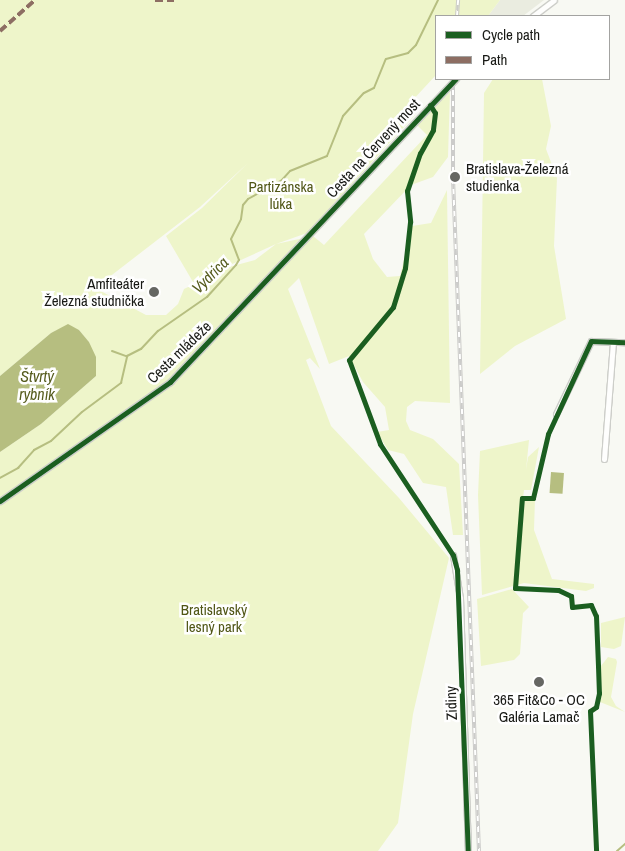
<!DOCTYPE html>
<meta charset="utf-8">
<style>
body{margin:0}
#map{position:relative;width:625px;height:851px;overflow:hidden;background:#f8f9f3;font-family:"Archivo Narrow",sans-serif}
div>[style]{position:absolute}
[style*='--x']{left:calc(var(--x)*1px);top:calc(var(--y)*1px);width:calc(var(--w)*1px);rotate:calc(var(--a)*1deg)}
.built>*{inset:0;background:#eaece0}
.green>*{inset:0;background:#eef5ca}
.water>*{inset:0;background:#b6be80;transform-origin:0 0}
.stream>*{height:2px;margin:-1px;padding:0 1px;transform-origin:1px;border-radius:1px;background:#b6be80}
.roads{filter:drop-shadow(1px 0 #cdcec9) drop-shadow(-1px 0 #cdcec9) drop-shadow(0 1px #cdcec9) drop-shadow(0 -1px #cdcec9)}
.street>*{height:5px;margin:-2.5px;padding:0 2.5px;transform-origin:2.5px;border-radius:2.5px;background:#fefefd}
.rail>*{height:4px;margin-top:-2px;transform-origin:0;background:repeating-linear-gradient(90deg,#fff 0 5.5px,#ccccca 0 11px);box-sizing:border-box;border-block:1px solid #ccccca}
.quiet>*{height:4px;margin-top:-2px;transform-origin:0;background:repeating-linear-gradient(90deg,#8d6e63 0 8px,transparent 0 12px)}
.cycleway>*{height:5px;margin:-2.5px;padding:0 2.5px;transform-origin:2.5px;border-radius:2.5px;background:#1b5e20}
.dots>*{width:14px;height:14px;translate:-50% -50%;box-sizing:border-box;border:2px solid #fff;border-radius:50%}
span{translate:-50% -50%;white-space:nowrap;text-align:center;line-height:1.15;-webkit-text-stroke:5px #fff;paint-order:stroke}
.street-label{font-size:15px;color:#181915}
.poi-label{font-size:15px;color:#181915}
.left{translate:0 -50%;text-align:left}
.right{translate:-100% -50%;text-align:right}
.park-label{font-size:15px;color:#505616}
.water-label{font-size:16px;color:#565c1e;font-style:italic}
.legend{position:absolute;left:435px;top:15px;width:175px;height:65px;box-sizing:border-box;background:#fff;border:1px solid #a3a3a1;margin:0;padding:6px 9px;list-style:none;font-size:15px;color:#181915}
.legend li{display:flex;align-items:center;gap:10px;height:25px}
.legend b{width:25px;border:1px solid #a3a3a1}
</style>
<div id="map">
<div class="built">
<i style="clip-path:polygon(500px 0,544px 0,523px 16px,488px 16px)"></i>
</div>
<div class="green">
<i style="clip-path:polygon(evenodd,0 0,500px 0,488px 16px,436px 16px,436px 75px,411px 102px,415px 115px,307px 233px,276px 244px,313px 236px,324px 245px,427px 135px,416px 124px,450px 92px,448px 157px,433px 177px,411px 185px,364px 234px,373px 259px,387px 277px,400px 276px,412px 226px,431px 223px,447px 190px,450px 403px,415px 401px,407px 407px,406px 421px,410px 430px,433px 439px,459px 464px,463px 535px,453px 535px,446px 487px,423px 483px,404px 454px,388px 450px,377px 432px,389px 430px,385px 407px,363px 382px,349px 356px,329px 364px,299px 278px,288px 289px,320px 369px,310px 358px,306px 360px,331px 426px,399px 498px,449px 558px,413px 714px,398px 823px,378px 851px,0 851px,0 452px,41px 424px,96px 376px,89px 342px,79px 330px,68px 325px,51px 333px,0 376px,0 0,248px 163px,202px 208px,166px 236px,193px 282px,276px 244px,255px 260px,229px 267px,184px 289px,178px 304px,166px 315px,146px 315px,95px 288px,200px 207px,248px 163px)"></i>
<i style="clip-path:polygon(493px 79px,542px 79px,551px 126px,546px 149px,557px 178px,554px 246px,566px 319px,515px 346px,480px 374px,484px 93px)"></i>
<i style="clip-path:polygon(529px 440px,526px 470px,528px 457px,539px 447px,531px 490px,524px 490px,523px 498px,535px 499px,534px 530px,552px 579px,594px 584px,594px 588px,586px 591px,524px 583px,482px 595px,478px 495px,480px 451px)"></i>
<i style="clip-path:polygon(512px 589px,529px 607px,523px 613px,520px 654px,514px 660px,481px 666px,477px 599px)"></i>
<i style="clip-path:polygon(625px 617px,621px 646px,614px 649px,601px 647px,601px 623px)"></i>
<i style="clip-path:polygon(608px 657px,616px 659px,617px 662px,611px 697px,616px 706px,625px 712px,600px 702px,601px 666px)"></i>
</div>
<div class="water">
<i style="clip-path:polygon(68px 324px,79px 330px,89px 342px,96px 357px,96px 376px,41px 424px,0 452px,0 376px,51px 333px)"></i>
<i style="left:551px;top:472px;width:13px;height:21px;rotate:4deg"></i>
</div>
<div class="stream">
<i style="--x:112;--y:351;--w:15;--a:20"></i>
<i style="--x:0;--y:478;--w:21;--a:-29"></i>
<i style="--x:18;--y:468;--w:24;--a:-48"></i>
<i style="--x:34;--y:450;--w:19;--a:-28"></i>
<i style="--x:51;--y:441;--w:42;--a:-43.1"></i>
<i style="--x:82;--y:412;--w:49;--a:-36.6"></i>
<i style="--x:121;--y:383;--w:28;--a:-77"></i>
<i style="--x:127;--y:356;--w:16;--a:-27"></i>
<i style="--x:141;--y:349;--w:25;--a:-47"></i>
<i style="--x:158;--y:331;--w:60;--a:-34.8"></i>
<i style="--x:207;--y:297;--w:43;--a:-47.8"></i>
<i style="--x:236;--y:265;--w:6;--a:-59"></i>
<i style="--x:239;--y:260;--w:22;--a:-111"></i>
<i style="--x:231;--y:239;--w:22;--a:-63"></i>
<i style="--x:241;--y:219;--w:14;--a:-82"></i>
<i style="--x:243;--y:205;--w:8;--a:-50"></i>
<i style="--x:248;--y:199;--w:38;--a:-29"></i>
<i style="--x:281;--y:181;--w:13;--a:-48"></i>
<i style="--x:290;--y:171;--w:40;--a:-22"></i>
<i style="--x:327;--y:156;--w:43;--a:-68.2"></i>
<i style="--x:343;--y:116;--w:31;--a:-48"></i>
<i style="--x:364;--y:93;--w:11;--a:-27"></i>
<i style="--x:374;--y:88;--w:31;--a:-68"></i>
<i style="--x:386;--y:59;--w:23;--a:-15"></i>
<i style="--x:408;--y:53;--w:11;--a:-45"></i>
<i style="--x:416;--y:45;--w:50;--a:-63.9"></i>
<i style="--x:617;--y:851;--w:11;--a:-41"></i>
</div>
<div class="roads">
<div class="street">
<i style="--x:533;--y:16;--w:26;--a:-37"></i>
<i style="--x:556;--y:414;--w:81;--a:-64.4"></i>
<i style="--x:591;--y:341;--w:34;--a:2"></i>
<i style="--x:604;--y:459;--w:117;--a:-85.6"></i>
<i style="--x:0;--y:501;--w:208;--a:-35"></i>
<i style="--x:170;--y:382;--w:417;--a:-46.7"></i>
<i style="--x:453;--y:555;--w:44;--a:80.8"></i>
<i style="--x:460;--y:598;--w:253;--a:88.2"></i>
</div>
</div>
<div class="rail">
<i style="--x:457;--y:16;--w:16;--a:-86"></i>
<i style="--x:453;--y:79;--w:99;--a:90"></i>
<i style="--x:453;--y:178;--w:674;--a:87.79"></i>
</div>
<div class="quiet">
<i style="--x:155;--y:0;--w:19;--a:0"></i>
<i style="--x:0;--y:31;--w:47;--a:-41.5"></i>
</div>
<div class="cycleway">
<i style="--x:430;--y:105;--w:9;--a:58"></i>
<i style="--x:435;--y:113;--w:17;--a:97"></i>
<i style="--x:433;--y:130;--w:26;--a:119"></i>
<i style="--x:420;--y:153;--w:40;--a:108.9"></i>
<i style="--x:407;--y:191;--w:31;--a:84"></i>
<i style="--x:410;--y:222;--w:46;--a:96.2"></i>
<i style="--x:405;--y:268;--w:41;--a:107.1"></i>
<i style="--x:393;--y:307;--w:69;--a:129.7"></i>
<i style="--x:349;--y:360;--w:90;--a:69.7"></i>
<i style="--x:380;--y:444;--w:133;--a:56.7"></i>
<i style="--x:453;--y:555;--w:16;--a:75"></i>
<i style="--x:457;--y:570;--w:281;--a:87.8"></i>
<i style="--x:0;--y:501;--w:208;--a:-35"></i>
<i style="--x:170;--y:382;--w:417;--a:-46.7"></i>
<i style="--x:591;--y:605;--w:19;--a:174"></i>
<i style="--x:572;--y:607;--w:11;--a:-95"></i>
<i style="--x:571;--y:596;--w:14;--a:-155"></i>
<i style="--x:558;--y:590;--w:43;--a:-177.3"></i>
<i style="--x:515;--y:588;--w:90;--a:-85.6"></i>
<i style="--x:522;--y:498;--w:11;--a:0"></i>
<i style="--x:533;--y:498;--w:66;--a:-76.8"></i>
<i style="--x:548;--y:434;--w:102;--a:-65.2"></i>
<i style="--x:591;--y:341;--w:34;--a:2"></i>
<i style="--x:591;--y:605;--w:12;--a:66"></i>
<i style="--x:596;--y:616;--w:50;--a:87.7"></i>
<i style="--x:598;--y:666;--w:27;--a:88"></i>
<i style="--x:599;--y:693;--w:14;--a:102"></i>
<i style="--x:596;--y:707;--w:7;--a:146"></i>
<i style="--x:590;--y:711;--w:140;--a:87.5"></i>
</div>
<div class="dots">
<i style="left:455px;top:177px;background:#666763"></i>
<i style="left:154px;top:292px;background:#666763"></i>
<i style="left:539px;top:682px;background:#666763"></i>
</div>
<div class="street-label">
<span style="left:373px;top:148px;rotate:-47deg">Cesta na Červený most</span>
<span style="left:179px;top:352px;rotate:-44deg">Cesta mládeže</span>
<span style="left:451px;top:703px;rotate:-92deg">Zidiny</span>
</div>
<div class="poi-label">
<span class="left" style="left:466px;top:177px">Bratislava-Železná<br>studienka</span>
<span class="right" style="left:144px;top:292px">Amfiteáter<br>Železná studnička</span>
<span style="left:539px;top:708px">365 Fit&amp;Co - OC<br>Galéria Lamač</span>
</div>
<div class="park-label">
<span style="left:281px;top:195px">Partizánska<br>lúka</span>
<span style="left:214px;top:618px">Bratislavský<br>lesný park</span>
</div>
<div class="water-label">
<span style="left:210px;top:275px;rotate:-45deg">Vydrica</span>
<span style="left:37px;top:385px">Štvrtý<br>rybník</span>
</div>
<ul class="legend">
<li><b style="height:6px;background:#1b5e20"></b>Cycle path</li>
<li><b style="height:6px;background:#8d6e63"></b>Path</li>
</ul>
</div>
